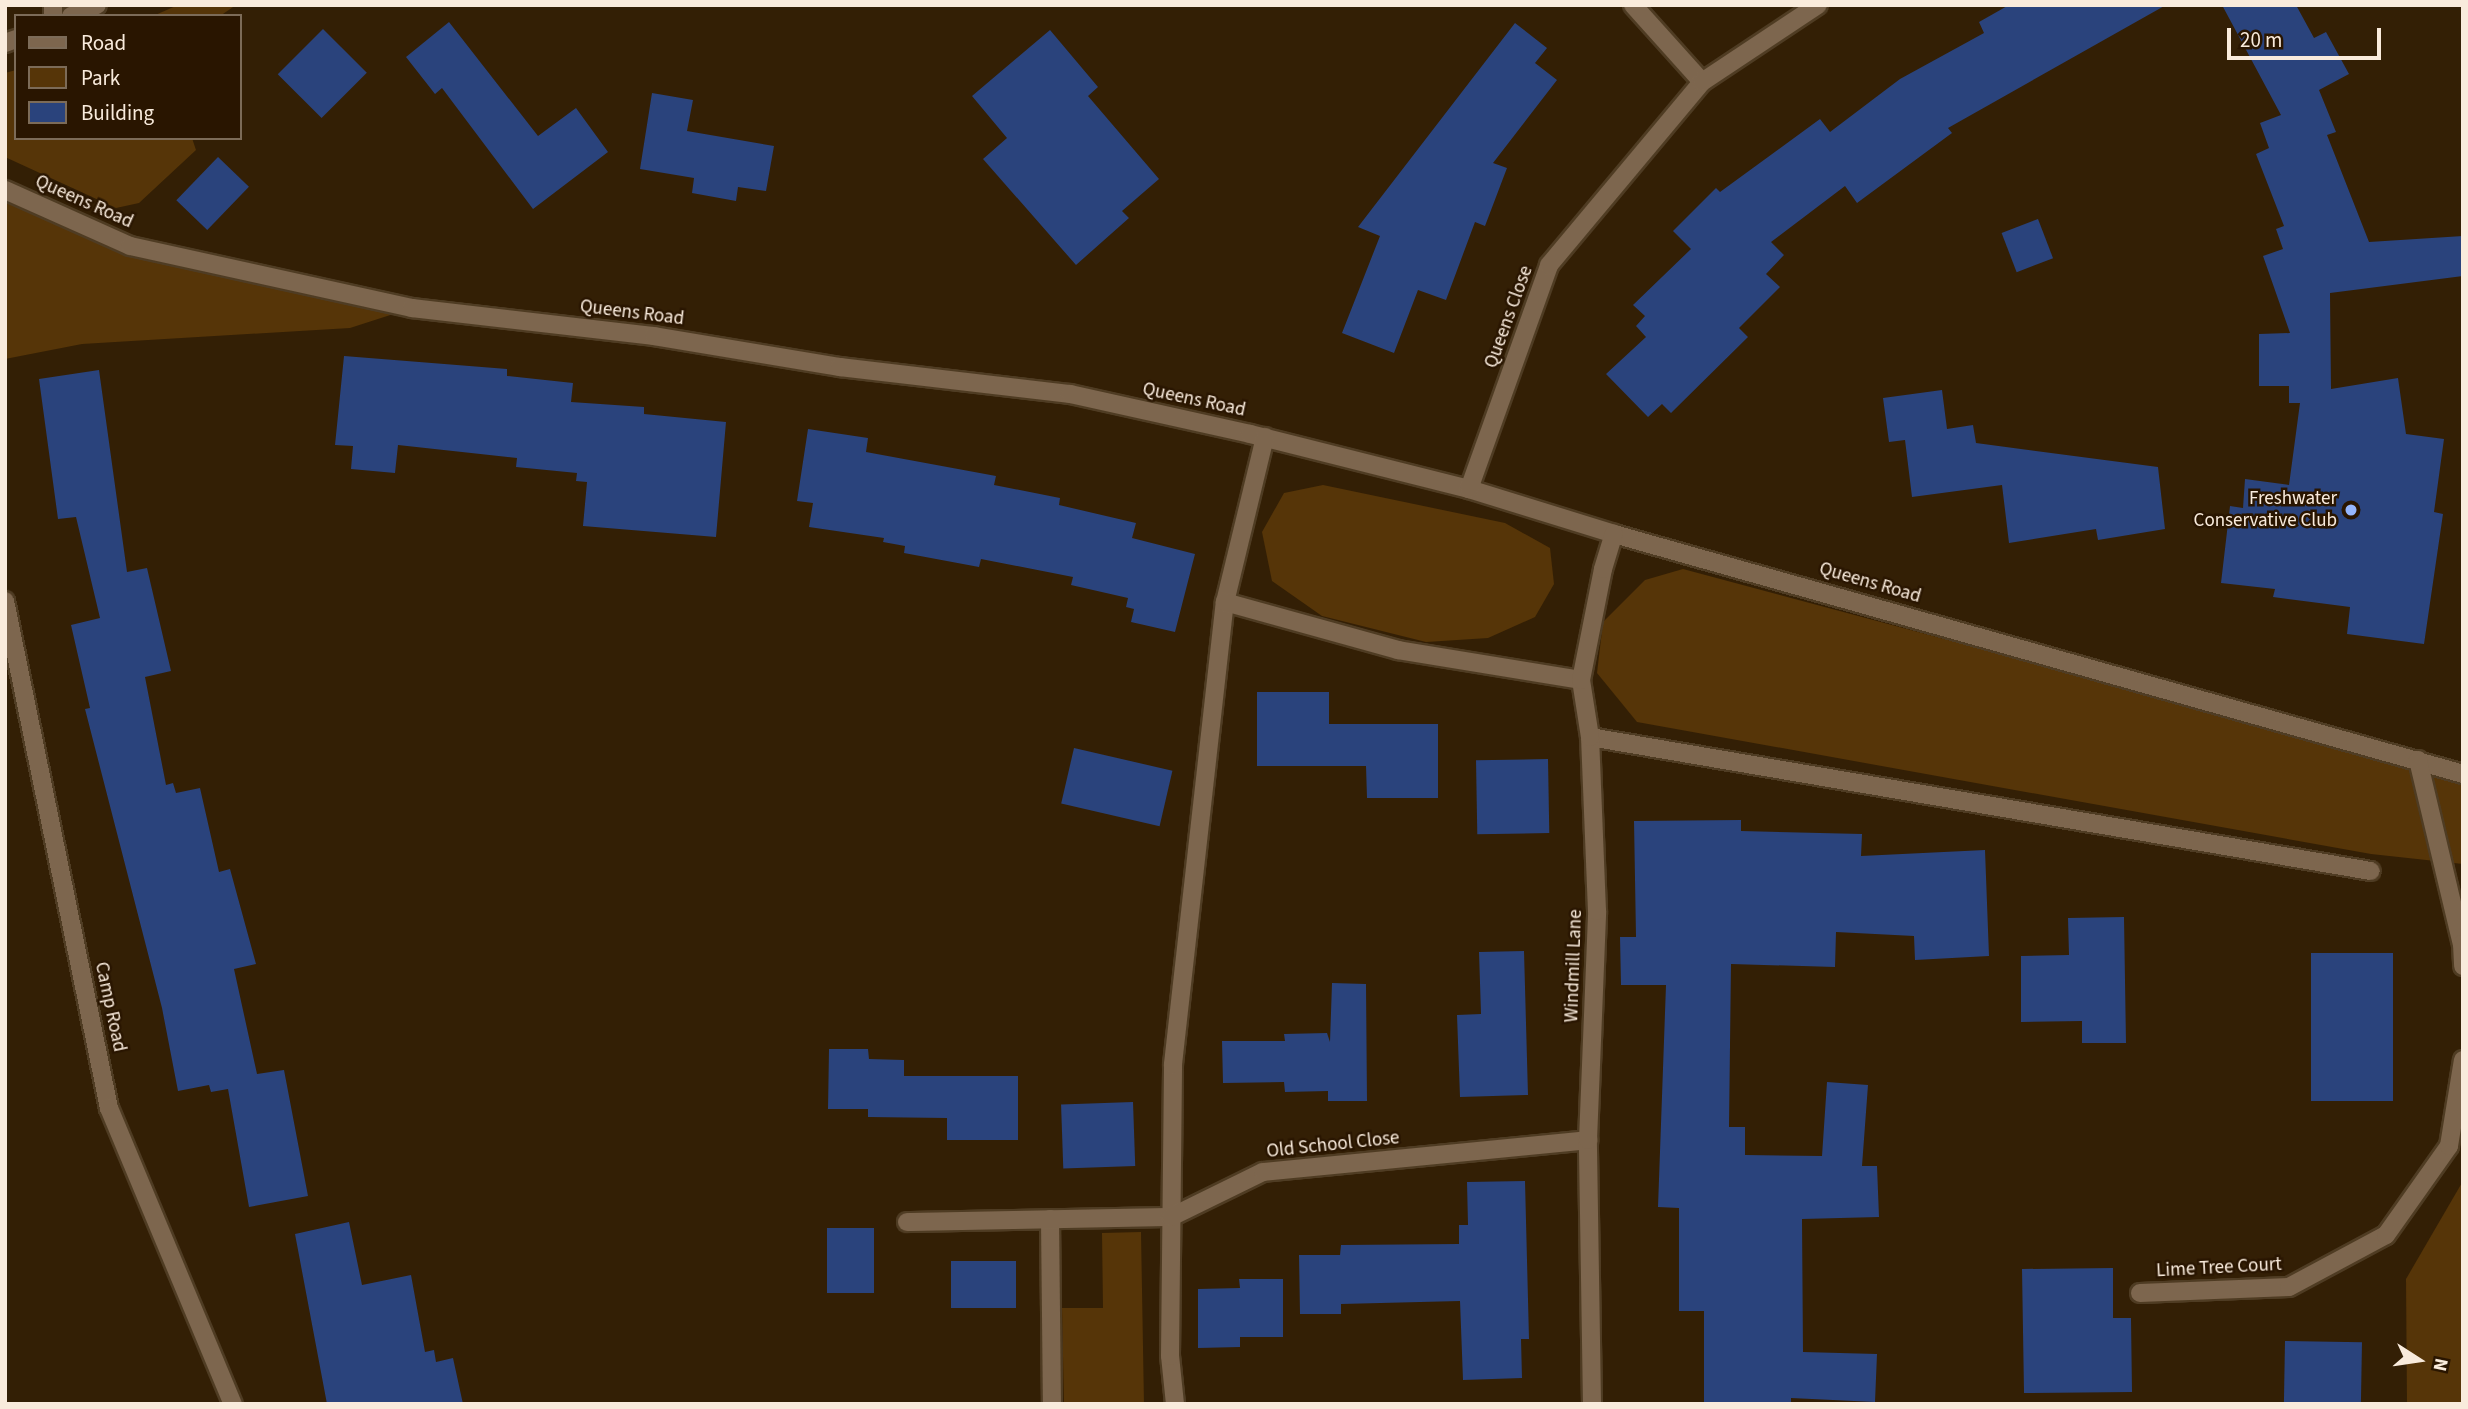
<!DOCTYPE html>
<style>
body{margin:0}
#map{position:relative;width:2468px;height:1409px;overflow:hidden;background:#331f05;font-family:"Source Sans 3",sans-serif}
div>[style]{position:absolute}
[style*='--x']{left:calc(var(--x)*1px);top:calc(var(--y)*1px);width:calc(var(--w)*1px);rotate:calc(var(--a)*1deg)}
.green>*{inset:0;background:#563508}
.building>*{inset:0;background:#2a437c;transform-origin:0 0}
.roads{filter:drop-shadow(2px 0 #4f3c23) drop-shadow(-2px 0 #4f3c23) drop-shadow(0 2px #4f3c23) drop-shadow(0 -2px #4f3c23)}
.lane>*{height:18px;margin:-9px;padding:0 9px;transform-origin:9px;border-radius:9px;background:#7d664e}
.street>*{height:18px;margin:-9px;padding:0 9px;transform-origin:9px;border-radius:9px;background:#7d664e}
.dots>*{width:19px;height:19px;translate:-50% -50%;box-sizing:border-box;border:4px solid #291500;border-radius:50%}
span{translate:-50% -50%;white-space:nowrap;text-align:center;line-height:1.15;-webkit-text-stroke:5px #291500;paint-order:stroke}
.street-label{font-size:19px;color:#f9ebdc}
.poi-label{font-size:19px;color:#f9ebdc}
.right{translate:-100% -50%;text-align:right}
.frame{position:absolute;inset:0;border:7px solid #f9ebdc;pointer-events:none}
.legend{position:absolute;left:14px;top:14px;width:228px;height:126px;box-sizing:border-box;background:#291500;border:2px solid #7c6b58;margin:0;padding:9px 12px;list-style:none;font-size:21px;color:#f9ebdc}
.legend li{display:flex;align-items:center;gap:14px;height:35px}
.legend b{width:35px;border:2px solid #7c6b58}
.north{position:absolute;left:2384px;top:1325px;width:70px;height:70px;-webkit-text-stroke:5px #291500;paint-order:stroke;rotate:102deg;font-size:19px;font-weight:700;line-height:28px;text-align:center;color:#f9ebdc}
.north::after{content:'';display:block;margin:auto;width:24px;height:32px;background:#f9ebdc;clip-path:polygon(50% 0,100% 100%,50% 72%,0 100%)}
.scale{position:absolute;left:2227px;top:28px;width:154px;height:32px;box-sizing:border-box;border:4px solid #f9ebdc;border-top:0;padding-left:9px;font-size:21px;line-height:24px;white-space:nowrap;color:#f9ebdc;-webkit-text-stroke:5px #291500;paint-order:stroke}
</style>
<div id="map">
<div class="green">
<i style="clip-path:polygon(178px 5px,236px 5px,220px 16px,153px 16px)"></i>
<i style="clip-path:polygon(16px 70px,16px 138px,192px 138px,196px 150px,139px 203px,116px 208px,5px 157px,5px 73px)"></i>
<i style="clip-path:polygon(5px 201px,126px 256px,412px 308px,350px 328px,82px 344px,5px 359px)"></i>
<i style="clip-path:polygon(1323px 485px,1505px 523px,1550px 548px,1554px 584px,1535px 617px,1488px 638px,1426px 642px,1322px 616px,1272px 581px,1262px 532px,1284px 493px)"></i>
<i style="clip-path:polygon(1683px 569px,2363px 751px,2463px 782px,2463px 864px,2371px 854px,1637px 722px,1597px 673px,1603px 622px,1645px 580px)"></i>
<i style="clip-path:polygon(2463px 1181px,2463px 1404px,2407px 1404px,2406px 1279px)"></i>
<i style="clip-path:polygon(1141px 1232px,1144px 1404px,1064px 1404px,1062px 1308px,1103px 1308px,1102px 1233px)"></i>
</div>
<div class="building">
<i style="clip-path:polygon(2009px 5px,2166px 5px,1948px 128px,1952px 133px,1857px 203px,1845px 186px,1771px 242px,1784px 255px,1766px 274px,1780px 287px,1739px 328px,1748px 337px,1671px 413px,1662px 404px,1648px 417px,1606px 374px,1646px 337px,1636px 326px,1645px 316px,1633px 305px,1691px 249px,1673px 231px,1716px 188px,1720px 192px,1820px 119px,1830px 132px,1900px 79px,1984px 33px,1979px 22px)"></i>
<i style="clip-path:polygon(2222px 5px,2296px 5px,2314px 38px,2326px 32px,2349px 74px,2319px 90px,2336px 132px,2327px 135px,2369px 242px,2463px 236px,2463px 276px,2330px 293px,2331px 389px,2398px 378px,2406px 434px,2444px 439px,2434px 512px,2443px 514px,2424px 644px,2347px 634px,2350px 607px,2273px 597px,2275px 589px,2221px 583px,2230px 506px,2243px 508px,2245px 479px,2289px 485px,2300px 403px,2289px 403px,2289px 386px,2259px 386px,2259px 334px,2290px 333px,2263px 256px,2283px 249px,2276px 229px,2284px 226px,2256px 154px,2269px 148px,2260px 123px,2281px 115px)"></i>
<i style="clip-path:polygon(449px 22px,538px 136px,576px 108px,608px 152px,533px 209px,442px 88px,435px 94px,406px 57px)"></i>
<i style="clip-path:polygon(1515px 23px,1547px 48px,1535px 63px,1557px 80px,1493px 163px,1507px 168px,1485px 226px,1475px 222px,1446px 300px,1418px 290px,1394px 353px,1342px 333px,1380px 236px,1358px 227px)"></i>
<i style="left:323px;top:29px;width:62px;height:64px;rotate:45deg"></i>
<i style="clip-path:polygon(1050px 30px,1098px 87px,1088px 96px,1159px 179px,1122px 211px,1129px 218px,1076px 265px,983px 159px,1007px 138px,972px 96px)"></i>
<i style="clip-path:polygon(652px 93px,693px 100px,687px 131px,774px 146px,766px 191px,738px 187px,736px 201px,692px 193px,694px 178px,640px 169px)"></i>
<i style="left:218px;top:157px;width:43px;height:60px;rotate:44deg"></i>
<i style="left:2038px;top:219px;width:42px;height:39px;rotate:69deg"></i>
<i style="clip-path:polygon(344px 356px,507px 369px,507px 376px,573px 383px,571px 402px,644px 407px,644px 414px,726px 422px,716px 537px,583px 526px,587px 482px,576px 481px,577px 473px,516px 467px,517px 458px,398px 445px,395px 473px,351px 469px,353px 446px,335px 445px)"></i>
<i style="clip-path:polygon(99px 370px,127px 572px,147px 568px,171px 671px,145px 677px,166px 785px,173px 783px,176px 793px,200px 788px,219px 872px,230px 869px,256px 964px,234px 969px,257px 1074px,284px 1070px,308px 1196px,249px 1207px,228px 1089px,211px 1092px,209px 1085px,178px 1091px,162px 1008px,85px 709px,90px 708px,71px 625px,100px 618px,76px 517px,58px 519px,39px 379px)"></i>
<i style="clip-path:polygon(1942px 390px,1947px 429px,1973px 425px,1976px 443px,2158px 467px,2165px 529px,2098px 540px,2096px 529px,2009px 543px,2002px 485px,1912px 497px,1905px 440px,1889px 442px,1883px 398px)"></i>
<i style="clip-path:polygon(808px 429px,868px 438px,866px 452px,996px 476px,994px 485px,1060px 498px,1059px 505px,1136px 523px,1132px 538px,1195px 554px,1175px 632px,1131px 622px,1134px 609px,1126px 607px,1128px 598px,1071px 585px,1073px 577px,981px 559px,979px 567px,904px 553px,905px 546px,883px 542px,884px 538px,809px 527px,813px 503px,797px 501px)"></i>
<i style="clip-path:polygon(1257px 692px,1329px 692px,1329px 724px,1438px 724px,1438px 798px,1367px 798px,1366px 766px,1257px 766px)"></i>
<i style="left:1074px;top:748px;width:101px;height:57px;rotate:13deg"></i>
<i style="left:1548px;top:759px;width:74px;height:72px;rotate:89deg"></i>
<i style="clip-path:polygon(1741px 820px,1741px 831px,1862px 834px,1861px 856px,1985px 850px,1989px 956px,1915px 960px,1914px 936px,1836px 932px,1835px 967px,1731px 964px,1729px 1127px,1745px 1127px,1745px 1155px,1822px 1156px,1827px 1082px,1868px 1085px,1862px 1166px,1877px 1166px,1879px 1217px,1802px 1219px,1803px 1352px,1877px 1354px,1875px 1402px,1791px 1398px,1791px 1404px,1704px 1404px,1704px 1311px,1679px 1311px,1679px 1208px,1658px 1207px,1666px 985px,1621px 985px,1620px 937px,1636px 937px,1634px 821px)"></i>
<i style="clip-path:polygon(2124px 917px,2126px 1043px,2082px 1043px,2082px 1021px,2021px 1022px,2021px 956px,2069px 955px,2068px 918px)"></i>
<i style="clip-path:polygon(1524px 951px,1528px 1095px,1460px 1097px,1457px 1015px,1481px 1014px,1479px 952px)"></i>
<i style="left:2311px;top:953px;width:82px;height:148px"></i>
<i style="clip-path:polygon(1332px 983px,1366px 984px,1367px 1101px,1328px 1101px,1328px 1091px,1285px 1092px,1284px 1082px,1223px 1083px,1222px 1041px,1285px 1041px,1284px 1034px,1327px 1033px,1330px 1042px)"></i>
<i style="clip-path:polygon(829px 1049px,868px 1049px,869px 1059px,904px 1060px,904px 1076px,1018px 1076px,1018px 1140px,947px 1140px,947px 1118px,868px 1117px,868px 1109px,828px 1109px)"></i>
<i style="left:1133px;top:1102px;width:64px;height:72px;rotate:88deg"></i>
<i style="clip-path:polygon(1525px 1181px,1529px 1339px,1521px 1339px,1522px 1378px,1463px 1380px,1460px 1301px,1341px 1304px,1341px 1314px,1300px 1314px,1299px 1255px,1340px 1255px,1341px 1245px,1459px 1244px,1459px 1225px,1468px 1225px,1467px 1182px)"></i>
<i style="clip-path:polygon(349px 1222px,362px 1285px,411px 1275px,425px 1352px,434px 1350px,436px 1362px,453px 1358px,463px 1404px,327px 1404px,295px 1234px)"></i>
<i style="left:827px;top:1228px;width:47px;height:65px"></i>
<i style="left:951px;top:1261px;width:65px;height:47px"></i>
<i style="clip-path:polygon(2113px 1268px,2113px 1318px,2131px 1318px,2132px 1392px,2024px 1393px,2022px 1269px)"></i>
<i style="clip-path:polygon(1239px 1279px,1283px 1279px,1283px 1337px,1240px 1337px,1240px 1347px,1198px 1348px,1198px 1289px,1240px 1288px)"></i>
<i style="left:2285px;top:1341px;width:77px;height:63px;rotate:1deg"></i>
</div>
<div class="roads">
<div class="lane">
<i style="--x:1590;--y:737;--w:792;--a:9.74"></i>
<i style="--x:1175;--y:1404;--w:48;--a:-95.9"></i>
<i style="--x:1170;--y:1356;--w:292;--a:-89.4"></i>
<i style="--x:1173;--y:1064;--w:465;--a:-83.6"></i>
</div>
<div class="street">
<i style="--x:53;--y:5;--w:11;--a:90"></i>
<i style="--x:1633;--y:5;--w:103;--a:48.1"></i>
<i style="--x:71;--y:16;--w:28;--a:-23"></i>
<i style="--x:5;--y:43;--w:12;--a:-20"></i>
<i style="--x:5;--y:190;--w:137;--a:24.1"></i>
<i style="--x:130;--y:246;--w:289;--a:12.4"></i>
<i style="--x:412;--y:308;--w:244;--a:6.6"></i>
<i style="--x:654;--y:336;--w:189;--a:9.5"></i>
<i style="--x:840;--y:367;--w:232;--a:6.7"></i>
<i style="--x:1070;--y:394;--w:184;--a:12.5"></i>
<i style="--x:1250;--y:434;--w:226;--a:14.1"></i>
<i style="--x:1469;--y:489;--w:152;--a:17.2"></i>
<i style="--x:1614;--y:534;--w:882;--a:15.78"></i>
<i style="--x:1265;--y:437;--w:170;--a:103.6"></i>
<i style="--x:1225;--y:602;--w:180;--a:15.5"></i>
<i style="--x:1398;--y:650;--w:185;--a:9.3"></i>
<i style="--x:1469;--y:489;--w:238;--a:-70.3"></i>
<i style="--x:1549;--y:265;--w:239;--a:-50.1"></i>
<i style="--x:1702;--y:82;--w:139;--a:-33.6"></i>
<i style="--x:5;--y:601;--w:518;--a:78.41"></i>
<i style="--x:109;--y:1108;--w:321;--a:67.3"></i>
<i style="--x:2418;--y:760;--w:189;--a:76.6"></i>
<i style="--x:2462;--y:944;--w:22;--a:87"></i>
<i style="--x:1050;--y:1219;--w:185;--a:89.4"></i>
<i style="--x:907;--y:1222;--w:264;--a:-1.1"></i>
<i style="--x:1171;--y:1217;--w:102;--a:-26.1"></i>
<i style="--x:1263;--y:1172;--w:327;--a:-5.6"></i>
<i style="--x:2140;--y:1293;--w:149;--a:-2.3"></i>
<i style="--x:2289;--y:1287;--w:110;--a:-28.2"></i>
<i style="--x:2386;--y:1235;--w:109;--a:-54.7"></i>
<i style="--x:2449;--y:1146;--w:87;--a:-80.8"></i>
<i style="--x:1592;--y:1404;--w:264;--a:-90.9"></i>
<i style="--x:1588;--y:1140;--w:229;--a:-87.7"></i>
<i style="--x:1597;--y:911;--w:174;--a:-92.3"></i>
<i style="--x:1590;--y:737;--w:58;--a:-99"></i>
<i style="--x:1581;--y:680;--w:113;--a:-78.8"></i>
<i style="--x:1603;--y:569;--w:37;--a:-73"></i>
</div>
</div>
<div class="dots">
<i style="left:2351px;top:510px;background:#95b6fd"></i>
</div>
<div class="street-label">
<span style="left:84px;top:202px;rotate:24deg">Queens Road</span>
<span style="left:632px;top:313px;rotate:7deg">Queens Road</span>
<span style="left:1509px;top:317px;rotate:-70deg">Queens Close</span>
<span style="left:1194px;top:400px;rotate:12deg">Queens Road</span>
<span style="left:1870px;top:583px;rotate:16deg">Queens Road</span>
<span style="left:1574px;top:966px;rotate:-88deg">Windmill Lane</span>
<span style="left:110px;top:1007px;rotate:78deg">Camp Road</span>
<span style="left:1333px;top:1145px;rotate:-6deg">Old School Close</span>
<span style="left:2219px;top:1268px;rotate:-3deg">Lime Tree Court</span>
</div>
<div class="poi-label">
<span class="right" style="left:2337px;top:510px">Freshwater<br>Conservative Club</span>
</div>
<div class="frame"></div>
<ul class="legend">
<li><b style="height:9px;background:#7d664e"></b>Road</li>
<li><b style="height:19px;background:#563508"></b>Park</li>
<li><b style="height:19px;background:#2a437c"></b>Building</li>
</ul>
<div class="north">N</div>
<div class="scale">20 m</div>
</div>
